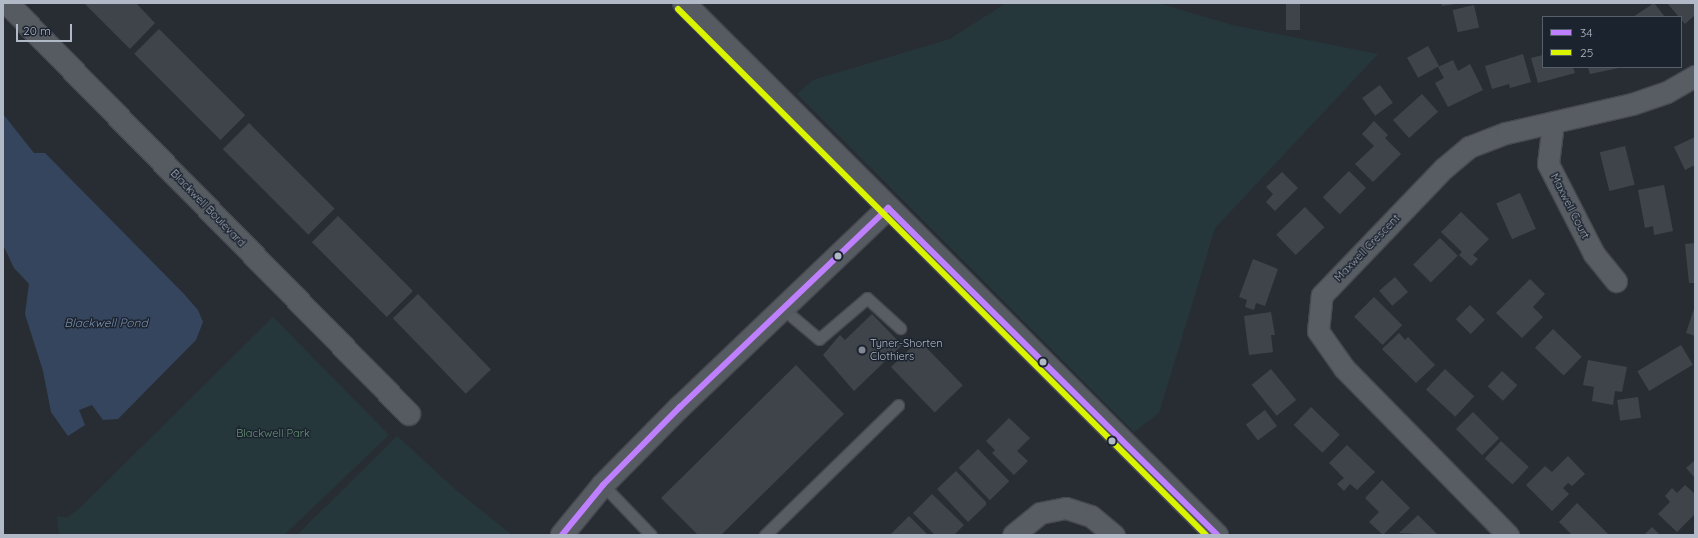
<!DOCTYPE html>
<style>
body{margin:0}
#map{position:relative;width:1698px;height:538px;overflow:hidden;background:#282d34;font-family:Quicksand,sans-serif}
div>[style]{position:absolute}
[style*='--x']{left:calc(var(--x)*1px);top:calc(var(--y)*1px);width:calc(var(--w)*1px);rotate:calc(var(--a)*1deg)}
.green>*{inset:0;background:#25373a}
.water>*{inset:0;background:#35455d}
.building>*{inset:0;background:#3f444a;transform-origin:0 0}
.roads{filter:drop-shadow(1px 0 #46494f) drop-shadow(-1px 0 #46494f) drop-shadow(0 1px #46494f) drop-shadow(0 -1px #46494f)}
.lane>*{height:11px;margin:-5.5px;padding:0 5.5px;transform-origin:5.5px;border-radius:5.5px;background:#585c63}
.street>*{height:21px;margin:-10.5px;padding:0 10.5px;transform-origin:10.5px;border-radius:10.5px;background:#585c63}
.secondary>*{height:22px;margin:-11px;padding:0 11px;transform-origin:11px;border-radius:11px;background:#565a61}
.bus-1>*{height:6px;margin:-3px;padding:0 3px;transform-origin:3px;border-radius:3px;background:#bf80ff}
.bus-2>*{height:6px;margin:-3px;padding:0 3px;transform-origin:3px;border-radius:3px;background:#daf400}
.dots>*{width:11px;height:11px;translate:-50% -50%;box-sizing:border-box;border:2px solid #1b232f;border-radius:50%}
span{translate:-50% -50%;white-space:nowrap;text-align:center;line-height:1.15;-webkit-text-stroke:3px #1b232f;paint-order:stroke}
.street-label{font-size:11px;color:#b1b9c6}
.poi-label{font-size:11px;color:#b1b9c6}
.left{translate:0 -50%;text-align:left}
.park-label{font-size:11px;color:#699775}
.water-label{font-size:12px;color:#7a8eae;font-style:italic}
.frame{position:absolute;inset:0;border:4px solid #b1b9c6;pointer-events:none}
.legend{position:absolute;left:1542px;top:16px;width:140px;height:52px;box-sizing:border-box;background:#1b232f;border:1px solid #575f6b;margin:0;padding:5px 7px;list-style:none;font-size:12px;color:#b1b9c6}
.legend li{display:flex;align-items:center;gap:8px;height:20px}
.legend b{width:20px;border:1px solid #575f6b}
.scale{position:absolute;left:16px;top:24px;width:56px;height:18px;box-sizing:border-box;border:2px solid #b1b9c6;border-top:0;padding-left:5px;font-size:12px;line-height:14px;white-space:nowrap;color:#b1b9c6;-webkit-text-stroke:3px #1b232f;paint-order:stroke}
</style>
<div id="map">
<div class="green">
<i style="clip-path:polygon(1006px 3px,1158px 3px,1232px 25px,1378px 54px,1215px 228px,1159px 413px,1134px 432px,797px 94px,813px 80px,950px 39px)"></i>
<i style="clip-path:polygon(273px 317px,389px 435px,284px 535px,59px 535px,57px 516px,66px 518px,80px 508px)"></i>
<i style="clip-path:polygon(397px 436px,456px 490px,512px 535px,297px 535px)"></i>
</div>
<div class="water">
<i style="clip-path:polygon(3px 114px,34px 153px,45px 153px,184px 294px,198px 310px,203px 322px,196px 340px,118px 419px,103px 420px,92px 405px,79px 410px,85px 425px,68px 436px,51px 412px,43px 371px,25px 314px,29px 284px,14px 268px,3px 245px)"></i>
</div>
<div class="building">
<i style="clip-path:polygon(84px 3px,136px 3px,155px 23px,130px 49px)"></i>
<i style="left:1286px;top:3px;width:14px;height:27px"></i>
<i style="clip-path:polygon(1441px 3px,1456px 3px,1456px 4px,1442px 6px)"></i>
<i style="clip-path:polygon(1654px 3px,1665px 17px,1633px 17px)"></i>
<i style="clip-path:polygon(1667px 3px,1695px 3px,1695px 15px,1685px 24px)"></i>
<i style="left:1474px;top:5px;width:23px;height:22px;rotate:77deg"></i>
<i style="left:159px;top:29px;width:122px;height:35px;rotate:45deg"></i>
<i style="left:1428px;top:46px;width:23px;height:24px;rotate:61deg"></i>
<i style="clip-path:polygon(1523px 54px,1531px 82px,1510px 88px,1509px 84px,1492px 89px,1485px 66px)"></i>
<i style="clip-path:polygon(1543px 55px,1543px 67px,1573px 67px,1575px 73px,1538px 83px,1531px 58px)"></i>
<i style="clip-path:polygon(1453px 60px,1458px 71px,1470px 64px,1483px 90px,1448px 107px,1435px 83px,1444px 78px,1438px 67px)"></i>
<i style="clip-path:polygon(1588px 67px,1619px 67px,1619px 68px,1590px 74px)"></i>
<i style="left:1380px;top:85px;width:22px;height:22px;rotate:54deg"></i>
<i style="left:1422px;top:94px;width:24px;height:39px;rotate:48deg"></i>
<i style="clip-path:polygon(1374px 121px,1388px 135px,1385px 138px,1401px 154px,1373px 182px,1355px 164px,1374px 146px,1362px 134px)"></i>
<i style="left:249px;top:123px;width:121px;height:37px;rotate:45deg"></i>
<i style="clip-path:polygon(1695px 137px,1695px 165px,1685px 170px,1674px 147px)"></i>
<i style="left:1625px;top:146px;width:40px;height:26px;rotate:76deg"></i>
<i style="left:1349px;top:171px;width:24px;height:37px;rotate:45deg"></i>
<i style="clip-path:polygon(1282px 172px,1298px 188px,1275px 211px,1266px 202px,1273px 194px,1266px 187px)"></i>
<i style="clip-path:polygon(1664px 185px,1673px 231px,1654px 235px,1653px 226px,1645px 228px,1638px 190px)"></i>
<i style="left:1520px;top:193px;width:39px;height:26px;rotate:66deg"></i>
<i style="left:1305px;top:207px;width:28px;height:40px;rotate:46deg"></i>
<i style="clip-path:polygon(1461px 212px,1489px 239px,1473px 255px,1478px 259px,1471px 266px,1459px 255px,1462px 252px,1441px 232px)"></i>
<i style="left:338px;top:216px;width:106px;height:37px;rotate:45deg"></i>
<i style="left:1440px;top:238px;width:25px;height:38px;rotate:45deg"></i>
<i style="clip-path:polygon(1695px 243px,1695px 283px,1689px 283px,1685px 244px)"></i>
<i style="clip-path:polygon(1253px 259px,1278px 269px,1265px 306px,1256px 303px,1254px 310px,1245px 307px,1247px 300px,1239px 297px)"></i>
<i style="left:1395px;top:277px;width:20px;height:21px;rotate:49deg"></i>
<i style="clip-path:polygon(1530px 279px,1545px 294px,1533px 307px,1543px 317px,1522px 338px,1496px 313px)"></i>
<i style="left:418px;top:294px;width:105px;height:35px;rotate:46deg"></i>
<i style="left:1374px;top:297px;width:40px;height:28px;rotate:45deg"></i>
<i style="left:1470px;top:305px;width:21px;height:20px;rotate:45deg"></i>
<i style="clip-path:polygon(1695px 306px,1695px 336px,1686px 333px)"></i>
<i style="clip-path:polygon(1271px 312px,1275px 335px,1271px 335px,1273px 352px,1249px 355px,1244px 316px)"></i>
<i style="clip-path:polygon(872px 314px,902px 345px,854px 391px,823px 355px,840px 335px,845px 340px)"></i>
<i style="left:1553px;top:329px;width:40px;height:26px;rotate:44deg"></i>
<i style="clip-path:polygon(1399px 333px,1405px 340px,1408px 337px,1435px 365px,1416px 383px,1382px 349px)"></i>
<i style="left:919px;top:340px;width:63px;height:39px;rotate:46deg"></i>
<i style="left:1681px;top:345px;width:23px;height:51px;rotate:59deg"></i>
<i style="clip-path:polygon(1588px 360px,1627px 367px,1622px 392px,1615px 391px,1613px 405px,1592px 401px,1594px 387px,1583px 385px)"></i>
<i style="clip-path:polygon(796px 365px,844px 414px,721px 535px,698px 535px,661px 498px)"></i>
<i style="left:1271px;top:369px;width:40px;height:25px;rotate:51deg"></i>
<i style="left:1445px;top:369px;width:40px;height:28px;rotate:43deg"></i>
<i style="left:1502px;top:371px;width:21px;height:21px;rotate:43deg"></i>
<i style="left:1638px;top:397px;width:21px;height:21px;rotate:82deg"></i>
<i style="left:1311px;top:407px;width:40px;height:25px;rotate:44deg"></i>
<i style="left:1265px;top:410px;width:20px;height:24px;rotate:53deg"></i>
<i style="left:1473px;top:412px;width:37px;height:24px;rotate:45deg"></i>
<i style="clip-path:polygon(1009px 418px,1030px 438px,1017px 451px,1028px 461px,1014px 475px,992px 453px,995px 450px,986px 441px)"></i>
<i style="left:1501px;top:441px;width:38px;height:24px;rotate:43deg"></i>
<i style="clip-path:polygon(1347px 445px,1375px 472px,1357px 490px,1350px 484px,1344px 491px,1337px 484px,1344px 478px,1329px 463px)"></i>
<i style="left:978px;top:449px;width:45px;height:27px;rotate:46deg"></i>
<i style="clip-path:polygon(1568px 456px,1585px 474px,1572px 486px,1568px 483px,1563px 488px,1569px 494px,1552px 511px,1526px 485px,1545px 466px,1552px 472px)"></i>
<i style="clip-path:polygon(1695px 460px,1695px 478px,1686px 468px)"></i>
<i style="clip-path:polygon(956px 471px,986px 502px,986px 505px,968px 522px,937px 489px)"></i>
<i style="clip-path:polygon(1382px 480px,1410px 508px,1383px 535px,1369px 522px,1379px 512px,1365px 498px)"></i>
<i style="clip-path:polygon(1685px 485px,1695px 494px,1695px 514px,1677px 532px,1658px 514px,1670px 502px,1665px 496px,1672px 488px,1677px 493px)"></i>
<i style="clip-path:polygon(932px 494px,964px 525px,954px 535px,935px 535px,913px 513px)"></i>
<i style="clip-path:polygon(1577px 503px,1609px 535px,1572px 535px,1559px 522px)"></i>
<i style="clip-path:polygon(1418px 515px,1438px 535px,1399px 533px)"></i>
<i style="clip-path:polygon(909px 516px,928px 535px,890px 535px)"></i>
<i style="clip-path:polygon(1652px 527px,1660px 535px,1644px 535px)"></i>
</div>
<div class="roads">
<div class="lane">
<i style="--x:782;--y:308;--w:48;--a:40"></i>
<i style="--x:819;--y:339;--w:63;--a:-40.5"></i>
<i style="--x:867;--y:298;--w:45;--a:42.3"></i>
<i style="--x:603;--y:485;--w:69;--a:46.2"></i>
<i style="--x:765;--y:535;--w:186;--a:-44.3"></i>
</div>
<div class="street">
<i style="--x:1553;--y:123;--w:41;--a:97"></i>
<i style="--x:1548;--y:164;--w:101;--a:62.9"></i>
<i style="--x:1594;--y:254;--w:35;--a:51"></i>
<i style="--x:1013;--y:535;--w:35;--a:-39"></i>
<i style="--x:1040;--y:513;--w:26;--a:-11"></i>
<i style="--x:1066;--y:508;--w:26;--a:18"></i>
<i style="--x:1091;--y:516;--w:30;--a:40"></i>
<i style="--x:1508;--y:535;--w:234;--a:-134.5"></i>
<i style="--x:1344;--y:368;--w:45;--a:-125.1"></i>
<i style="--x:1318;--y:331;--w:36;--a:-84"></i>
<i style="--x:1322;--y:295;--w:176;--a:-46.2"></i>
<i style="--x:1444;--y:168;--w:33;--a:-40"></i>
<i style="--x:1469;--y:147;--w:40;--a:-21"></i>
<i style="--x:1506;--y:133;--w:129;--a:-13"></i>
<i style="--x:1632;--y:104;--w:37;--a:-19"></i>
<i style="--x:1667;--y:92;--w:32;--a:-30"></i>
</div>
<div class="secondary">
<i style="--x:7;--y:3;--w:575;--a:45.63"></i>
<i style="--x:684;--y:3;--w:753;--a:44.95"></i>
<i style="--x:562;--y:535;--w:65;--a:-50.6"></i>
<i style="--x:603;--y:485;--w:110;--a:-45.4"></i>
<i style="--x:680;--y:407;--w:288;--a:-43.7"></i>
</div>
</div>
<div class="bus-1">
<i style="--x:562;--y:535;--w:65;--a:-50.6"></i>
<i style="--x:603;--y:485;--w:110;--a:-45.4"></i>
<i style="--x:680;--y:407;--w:288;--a:-43.7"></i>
<i style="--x:888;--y:208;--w:464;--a:44.8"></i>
</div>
<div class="bus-2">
<i style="--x:678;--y:9;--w:745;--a:44.89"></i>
</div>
<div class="dots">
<i style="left:838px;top:256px;background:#b1b9c6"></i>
<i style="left:862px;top:350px;background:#818893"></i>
<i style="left:1043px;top:362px;background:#b1b9c6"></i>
<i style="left:1112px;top:441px;background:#b1b9c6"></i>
</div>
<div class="street-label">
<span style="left:1570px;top:206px;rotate:63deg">Maxwell Court</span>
<span style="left:208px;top:208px;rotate:46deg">Blackwell Boulevard</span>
<span style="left:1367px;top:248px;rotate:-46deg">Maxwell Crescent</span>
</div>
<div class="poi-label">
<span class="left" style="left:870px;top:350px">Tyner-Shorten<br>Clothiers</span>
</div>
<div class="park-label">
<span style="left:273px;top:433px">Blackwell Park</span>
</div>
<div class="water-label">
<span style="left:106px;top:323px">Blackwell Pond</span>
</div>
<div class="frame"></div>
<ul class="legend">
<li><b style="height:5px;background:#bf80ff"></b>34</li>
<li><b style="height:5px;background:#daf400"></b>25</li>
</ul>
<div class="scale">20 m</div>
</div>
